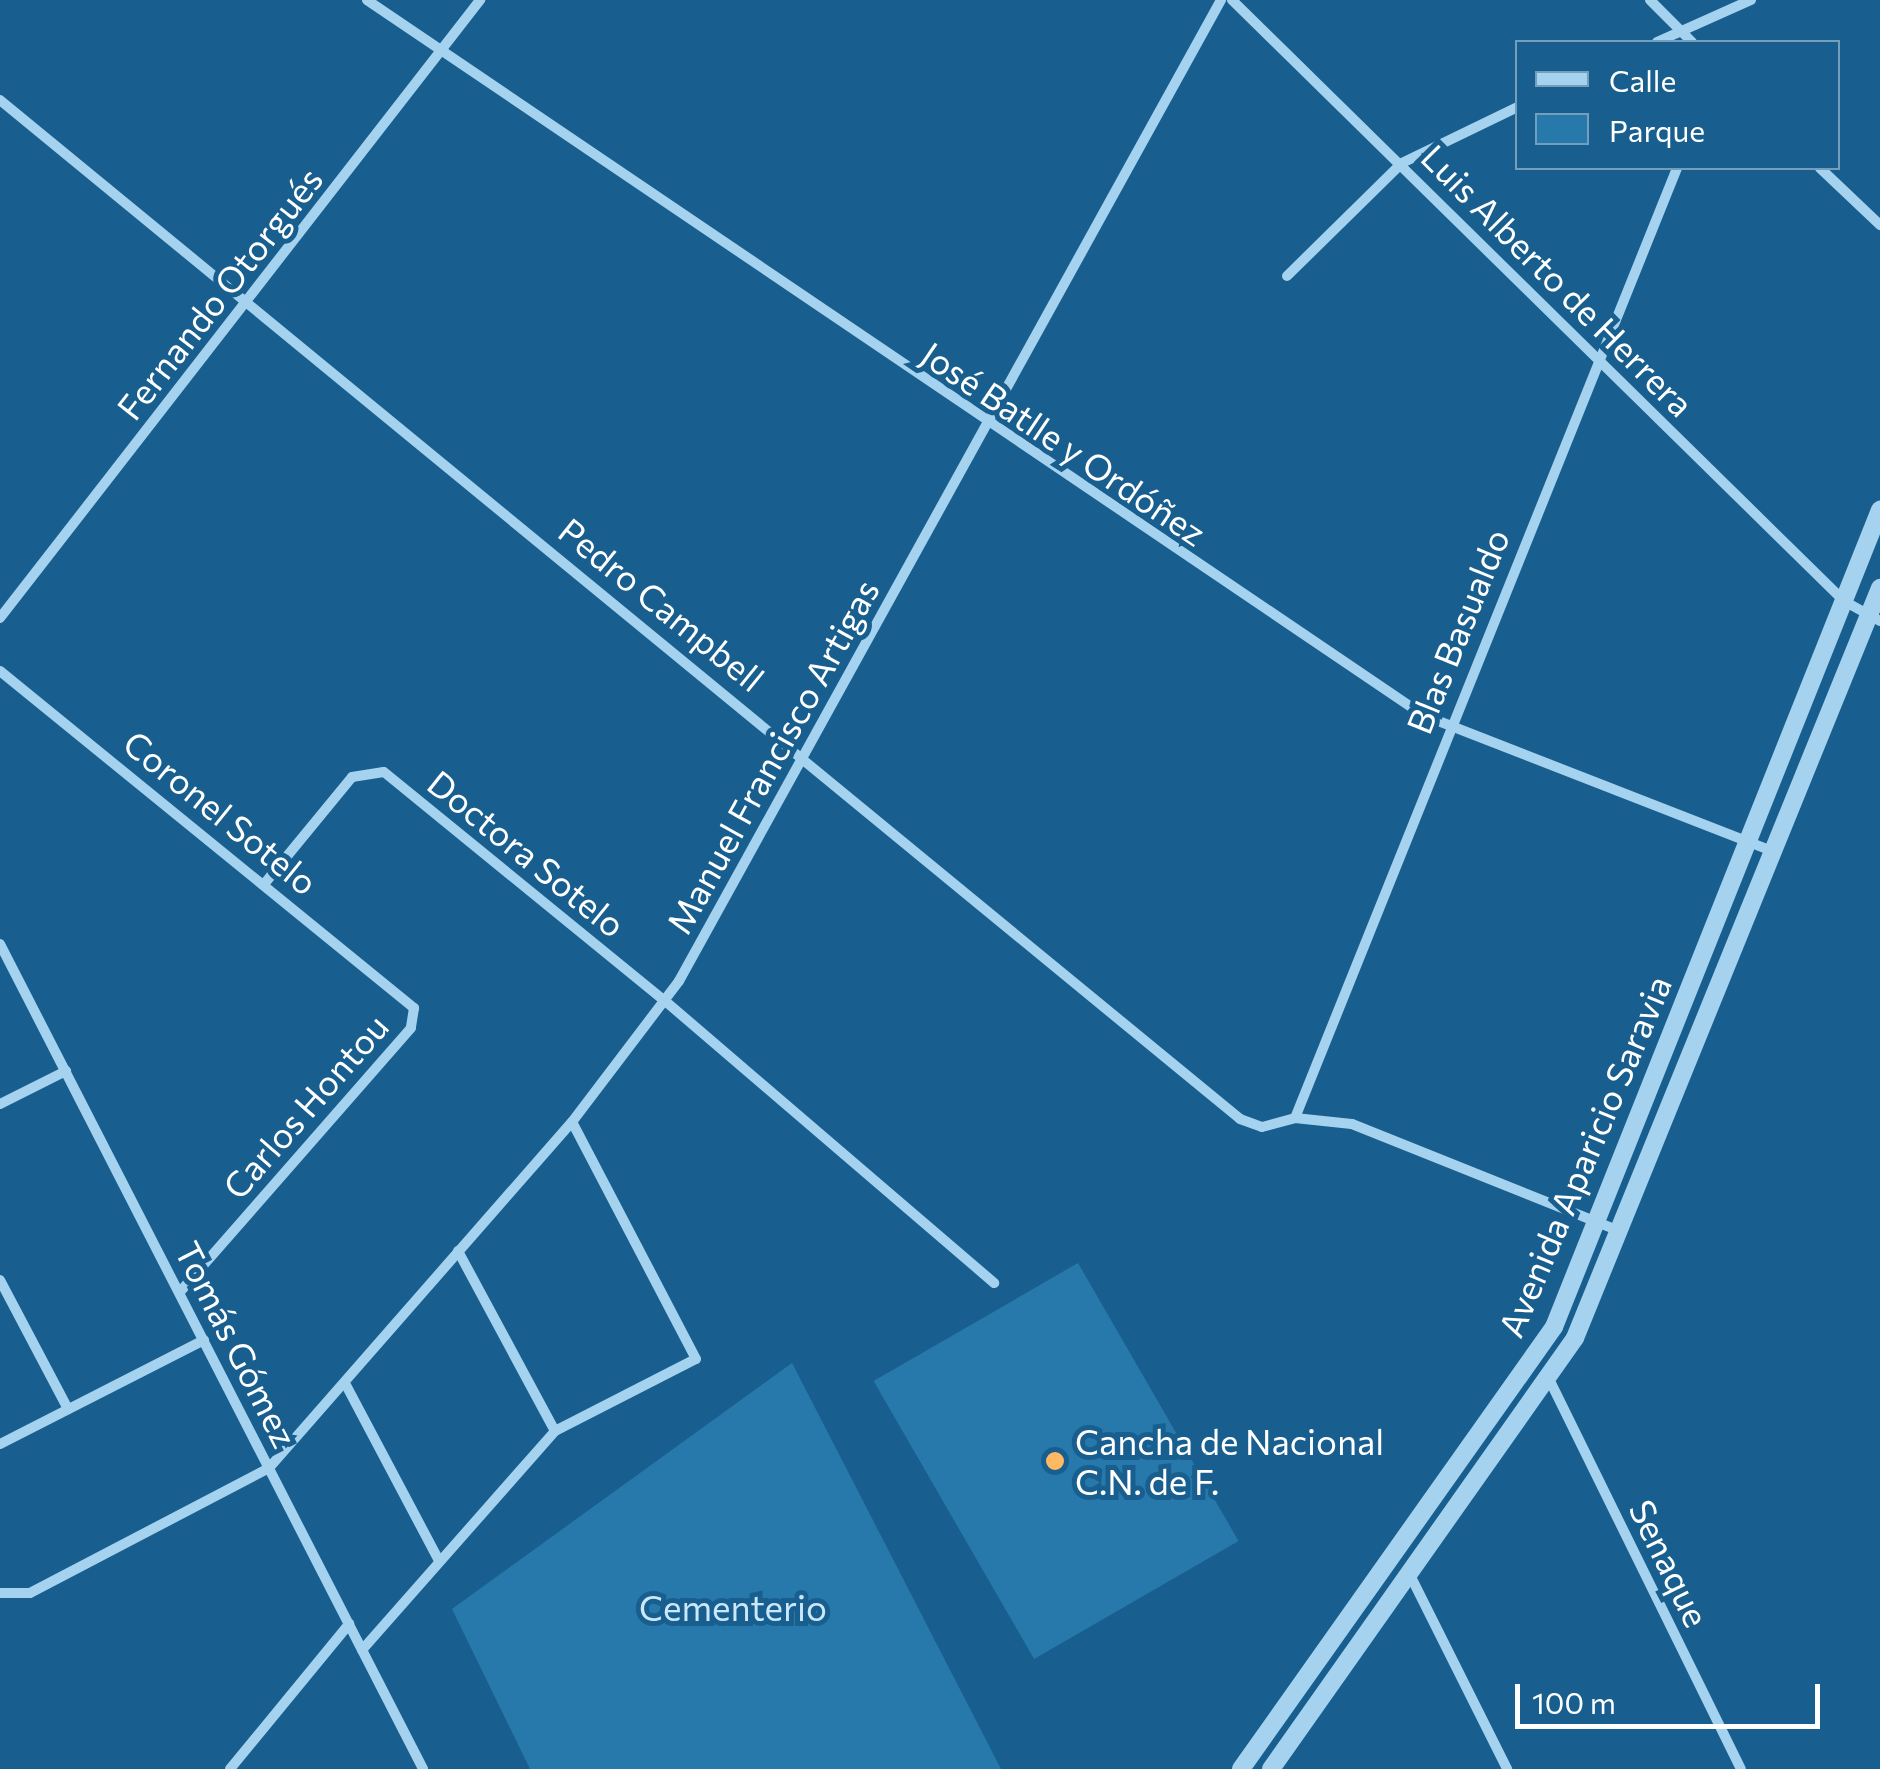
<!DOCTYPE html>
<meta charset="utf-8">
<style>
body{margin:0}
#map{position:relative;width:1880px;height:1769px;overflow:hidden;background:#185f8f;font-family:Commissioner,sans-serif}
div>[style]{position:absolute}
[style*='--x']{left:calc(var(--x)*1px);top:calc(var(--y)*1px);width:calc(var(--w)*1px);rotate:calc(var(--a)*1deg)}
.green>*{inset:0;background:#2879ab;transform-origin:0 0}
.minor>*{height:10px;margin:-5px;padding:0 5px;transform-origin:5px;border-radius:5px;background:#a5d2ef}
.tertiary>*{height:18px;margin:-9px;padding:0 9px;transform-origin:9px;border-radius:9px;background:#a5d2ef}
.dots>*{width:28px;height:28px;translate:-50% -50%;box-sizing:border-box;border:5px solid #185f8f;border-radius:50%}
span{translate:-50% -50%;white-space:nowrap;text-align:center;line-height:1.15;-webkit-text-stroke:10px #185f8f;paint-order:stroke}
.street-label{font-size:35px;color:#fff}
.poi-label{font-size:35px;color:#fff}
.left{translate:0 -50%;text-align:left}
.park-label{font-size:35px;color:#cbe8fb}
.legend{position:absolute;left:1515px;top:40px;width:325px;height:130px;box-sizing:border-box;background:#185f8f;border:2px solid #749fbc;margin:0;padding:12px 18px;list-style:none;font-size:30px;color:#fff}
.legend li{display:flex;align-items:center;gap:20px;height:50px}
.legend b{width:50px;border:2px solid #749fbc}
.scale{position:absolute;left:1515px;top:1684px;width:305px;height:45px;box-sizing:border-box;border:5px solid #fff;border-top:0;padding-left:12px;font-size:30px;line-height:35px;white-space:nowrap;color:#fff;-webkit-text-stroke:8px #185f8f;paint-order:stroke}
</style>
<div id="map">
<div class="green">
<i style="left:1078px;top:1263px;width:321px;height:236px;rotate:60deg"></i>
<i style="clip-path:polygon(792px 1363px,1001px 1769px,530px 1769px,452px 1609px)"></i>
</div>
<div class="minor">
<i style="--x:367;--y:0;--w:1275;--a:34.1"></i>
<i style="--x:1423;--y:715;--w:377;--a:21.3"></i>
<i style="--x:1232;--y:0;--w:858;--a:44.48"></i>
<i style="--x:1844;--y:601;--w:41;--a:29.1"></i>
<i style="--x:1650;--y:0;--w:59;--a:45"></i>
<i style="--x:1657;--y:42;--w:103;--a:-24.1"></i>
<i style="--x:0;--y:100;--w:1605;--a:39.41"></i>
<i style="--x:1240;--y:1119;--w:23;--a:20"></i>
<i style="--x:1262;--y:1127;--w:34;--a:-15"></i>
<i style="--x:1295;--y:1118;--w:57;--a:6"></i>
<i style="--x:1352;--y:1124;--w:289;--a:21.8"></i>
<i style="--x:1820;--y:168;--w:83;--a:43.5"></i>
<i style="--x:1287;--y:276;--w:161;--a:-44.5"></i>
<i style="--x:1402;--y:163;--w:129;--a:-25.8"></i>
<i style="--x:0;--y:618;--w:783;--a:-52.16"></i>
<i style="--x:0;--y:671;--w:534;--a:39.15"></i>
<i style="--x:414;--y:1008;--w:20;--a:99"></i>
<i style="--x:411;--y:1028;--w:351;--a:131.2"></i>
<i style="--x:265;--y:883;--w:137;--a:-50.6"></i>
<i style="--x:352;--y:777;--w:32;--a:-9"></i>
<i style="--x:384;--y:772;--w:361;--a:39.2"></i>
<i style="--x:664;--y:1000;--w:435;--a:40.6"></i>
<i style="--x:0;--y:944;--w:927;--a:62.85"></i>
<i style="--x:0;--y:1104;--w:74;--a:-26.6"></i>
<i style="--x:1295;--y:1118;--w:1024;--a:-68.09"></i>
<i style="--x:458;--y:1251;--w:204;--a:61.7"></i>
<i style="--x:0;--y:1280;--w:146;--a:62.2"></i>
<i style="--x:1550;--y:1381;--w:432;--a:63.8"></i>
<i style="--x:346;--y:1385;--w:199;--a:62.1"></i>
<i style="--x:0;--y:1444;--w:229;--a:-27"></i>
<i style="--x:1411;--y:1577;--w:215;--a:63.4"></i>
<i style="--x:0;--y:1593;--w:30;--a:0"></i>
<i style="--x:30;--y:1593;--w:270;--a:-27.6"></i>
<i style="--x:269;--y:1468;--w:460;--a:-48.8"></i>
<i style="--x:572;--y:1122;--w:177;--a:-52.8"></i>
<i style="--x:679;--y:981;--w:1121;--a:-61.08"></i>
<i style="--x:362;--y:1650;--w:292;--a:-48.6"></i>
<i style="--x:555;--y:1431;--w:158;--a:-27.1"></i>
<i style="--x:696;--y:1359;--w:267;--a:-117.6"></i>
<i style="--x:230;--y:1769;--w:188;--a:-50.6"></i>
</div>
<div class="tertiary">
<i style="--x:1241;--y:1769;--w:542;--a:-54.7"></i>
<i style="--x:1554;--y:1327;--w:880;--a:-68.25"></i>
<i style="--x:1271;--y:1769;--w:527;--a:-54.8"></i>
<i style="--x:1575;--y:1338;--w:810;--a:-67.87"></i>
</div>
<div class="dots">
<i style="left:1055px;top:1461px;background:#ffb963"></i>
</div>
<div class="street-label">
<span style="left:1558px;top:280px;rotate:45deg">Luis Alberto de Herrera</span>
<span style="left:219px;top:293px;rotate:-52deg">Fernando Otorgués</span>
<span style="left:1064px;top:443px;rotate:34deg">José Batlle y Ordóñez</span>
<span style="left:662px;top:604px;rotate:39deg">Pedro Campbell</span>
<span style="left:1457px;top:631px;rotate:-68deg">Blas Basualdo</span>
<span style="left:772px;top:756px;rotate:-61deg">Manuel Francisco Artigas</span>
<span style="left:221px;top:812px;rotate:39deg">Coronel Sotelo</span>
<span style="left:527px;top:853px;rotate:39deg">Doctora Sotelo</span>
<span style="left:305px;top:1106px;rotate:-49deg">Carlos Hontou</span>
<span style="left:1584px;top:1156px;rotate:-67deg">Avenida Aparicio Saravia</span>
<span style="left:237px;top:1344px;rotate:63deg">Tomás Gómez</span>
<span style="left:1670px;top:1563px;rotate:64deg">Senaque</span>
</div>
<div class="poi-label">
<span class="left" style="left:1075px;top:1461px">Cancha de Nacional<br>C.N. de F.</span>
</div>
<div class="park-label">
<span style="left:733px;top:1607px">Cementerio</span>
</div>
<ul class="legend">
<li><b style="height:12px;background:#a5d2ef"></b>Calle</li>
<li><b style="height:28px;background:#2879ab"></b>Parque</li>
</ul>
<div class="scale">100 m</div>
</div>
